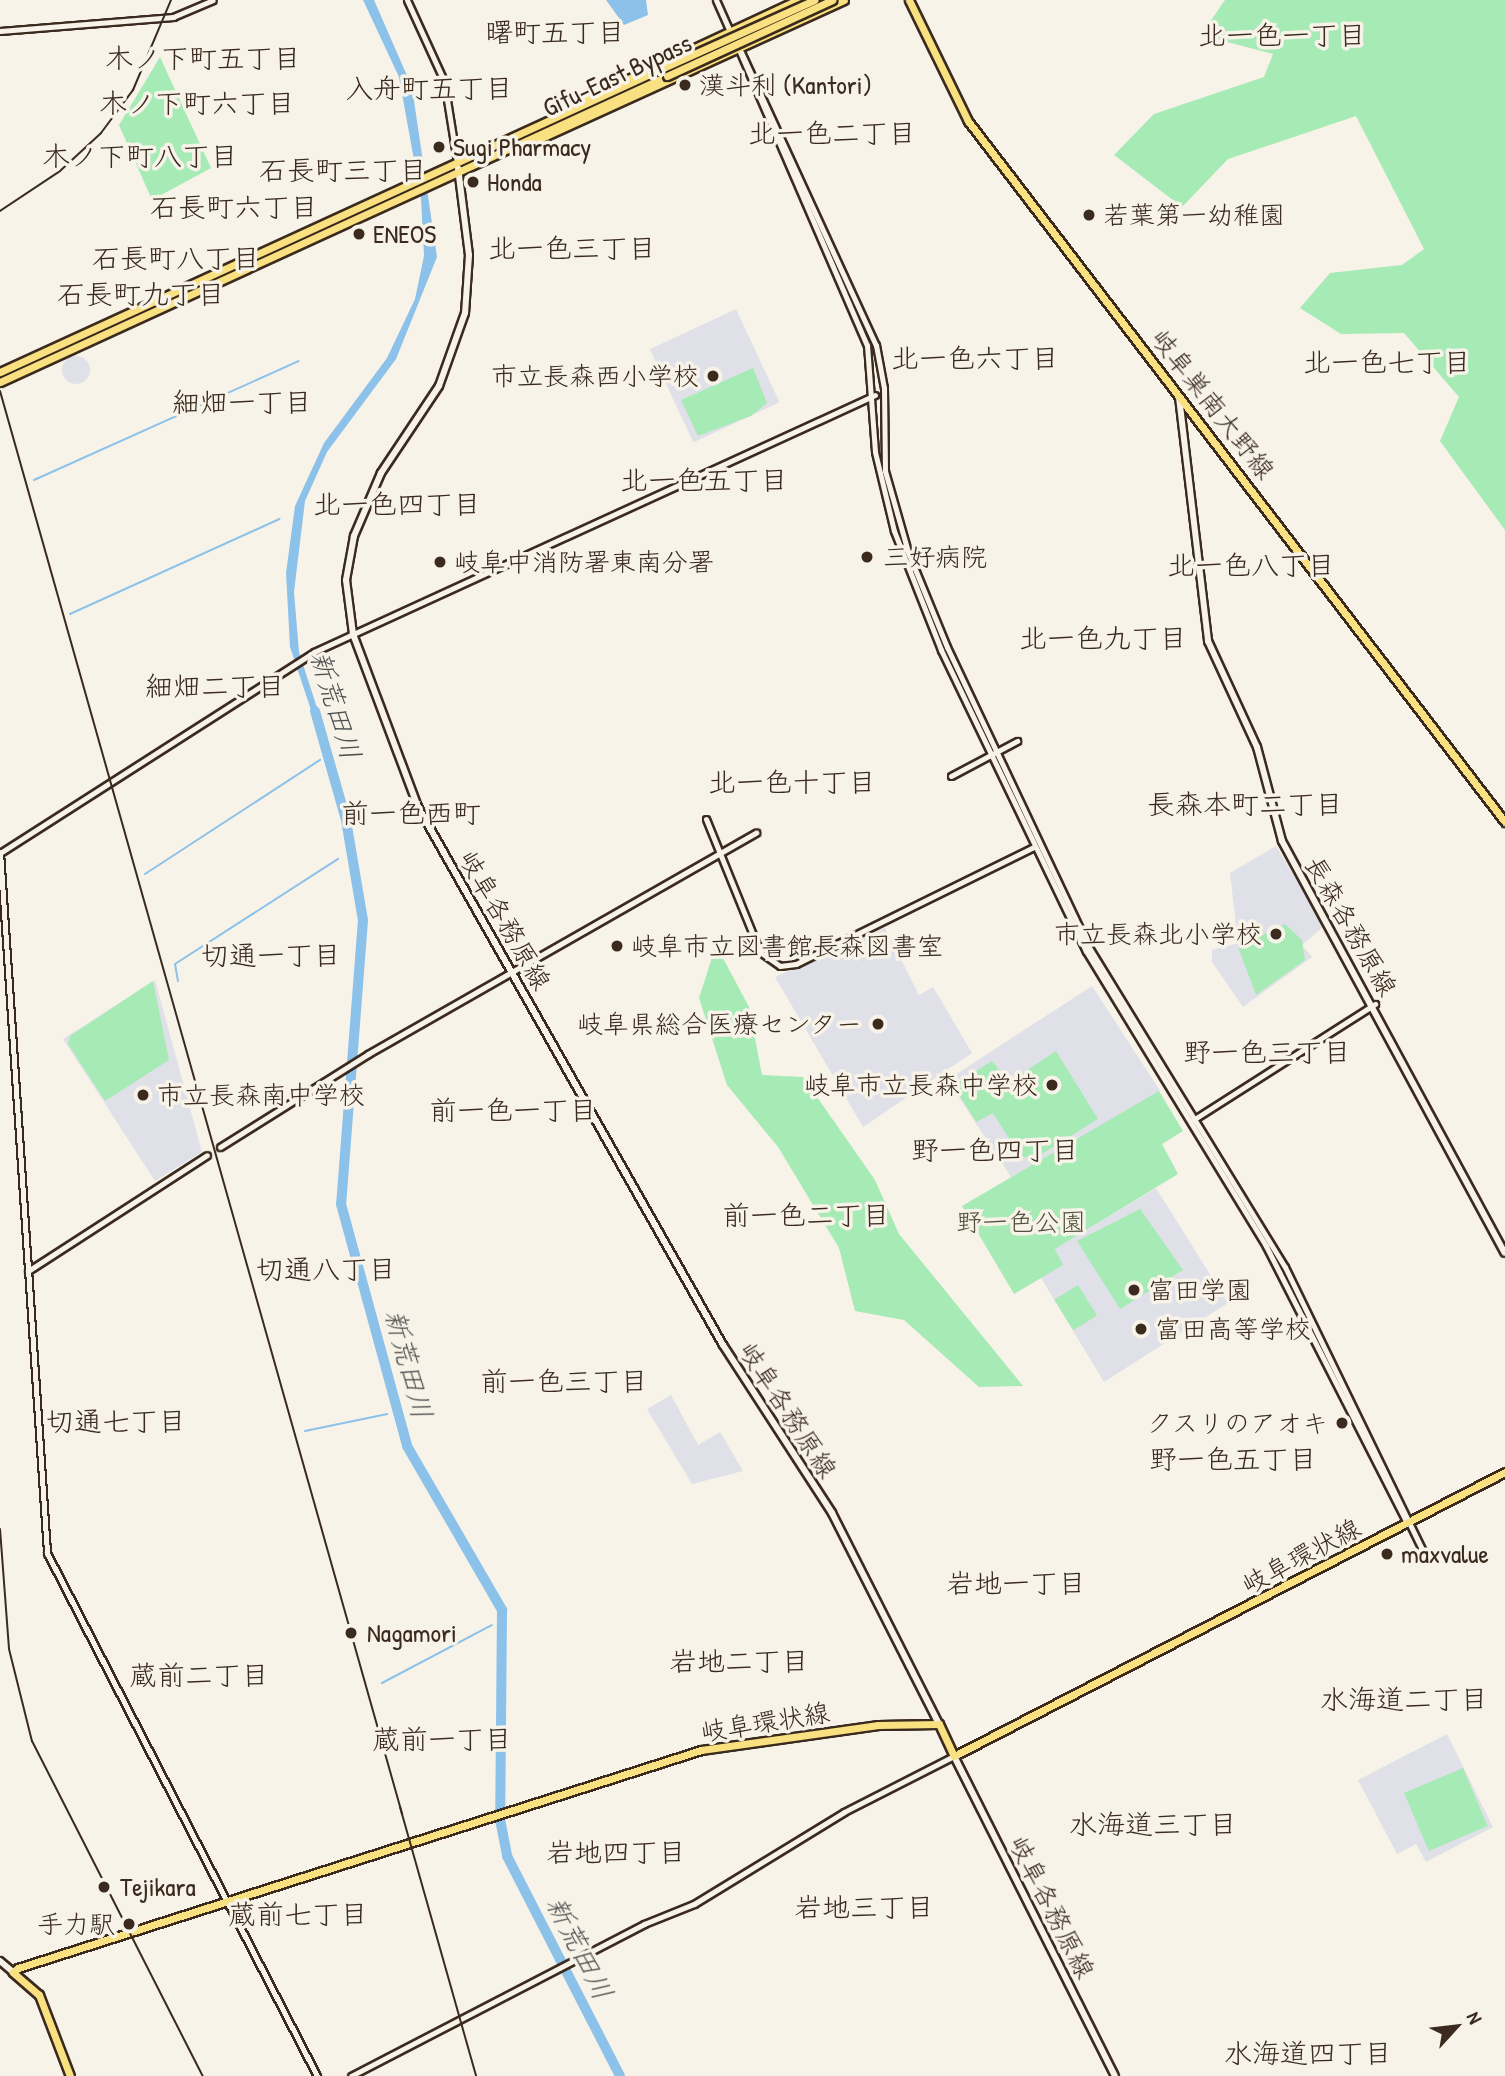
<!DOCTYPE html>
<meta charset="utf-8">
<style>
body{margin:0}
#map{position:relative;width:1505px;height:2076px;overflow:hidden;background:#f7f3e8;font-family:"Patrick Hand","Klee One",sans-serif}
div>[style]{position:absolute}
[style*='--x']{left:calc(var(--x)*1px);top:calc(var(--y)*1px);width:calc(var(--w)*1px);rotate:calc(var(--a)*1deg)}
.built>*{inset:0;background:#e0e1e8;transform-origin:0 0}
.round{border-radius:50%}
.green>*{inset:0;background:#a6eab5;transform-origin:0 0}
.water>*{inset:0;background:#8cc2ea}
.stream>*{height:2px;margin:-1px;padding:0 1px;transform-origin:1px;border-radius:1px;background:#8cc2ea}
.river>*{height:10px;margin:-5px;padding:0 5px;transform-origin:5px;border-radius:5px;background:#8cc2ea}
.roads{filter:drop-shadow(2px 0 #3b2a1e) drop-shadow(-2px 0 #3b2a1e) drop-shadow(0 2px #3b2a1e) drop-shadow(0 -2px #3b2a1e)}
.tertiary>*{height:5px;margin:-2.5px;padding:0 2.5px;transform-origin:2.5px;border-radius:2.5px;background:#f7f3e8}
.secondary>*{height:6px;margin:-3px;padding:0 3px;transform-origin:3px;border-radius:3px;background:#f7f3e8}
.primary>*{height:7px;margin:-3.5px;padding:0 3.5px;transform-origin:3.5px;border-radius:3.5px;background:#f9e181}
.trunk>*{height:7px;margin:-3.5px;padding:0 3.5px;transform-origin:3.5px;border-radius:3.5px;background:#f9e181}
.rail>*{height:2px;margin:-1px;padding:0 1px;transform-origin:1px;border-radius:1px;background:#3b2a1e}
.bridges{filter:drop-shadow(2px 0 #3b2a1e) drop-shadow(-2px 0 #3b2a1e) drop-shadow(0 2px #3b2a1e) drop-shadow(0 -2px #3b2a1e)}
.trunk-bridge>*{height:7px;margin:-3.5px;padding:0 3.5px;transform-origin:3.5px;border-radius:3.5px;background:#f9e181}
.dots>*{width:19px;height:19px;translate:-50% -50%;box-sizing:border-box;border:4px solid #f7f3e8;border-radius:50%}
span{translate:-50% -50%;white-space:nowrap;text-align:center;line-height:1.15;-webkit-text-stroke:7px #f7f3e8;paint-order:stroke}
.street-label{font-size:26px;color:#3b2a1e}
.poi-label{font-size:26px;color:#3b2a1e}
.left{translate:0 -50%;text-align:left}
.right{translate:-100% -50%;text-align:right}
.park-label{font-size:26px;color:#50503c}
.neighbourhood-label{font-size:28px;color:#3b2a1e}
.water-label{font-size:28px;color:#4f5051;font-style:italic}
.north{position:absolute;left:1421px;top:1992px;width:70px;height:70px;-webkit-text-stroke:5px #f7f3e8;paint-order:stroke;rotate:63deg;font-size:19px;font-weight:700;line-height:28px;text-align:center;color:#3b2a1e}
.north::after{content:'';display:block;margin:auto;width:24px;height:32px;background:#3b2a1e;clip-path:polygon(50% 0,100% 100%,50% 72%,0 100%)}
</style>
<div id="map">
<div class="built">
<i style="left:736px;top:309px;width:103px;height:95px;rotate:65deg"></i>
<i class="round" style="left:62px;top:356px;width:28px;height:28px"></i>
<i style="clip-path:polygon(1276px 846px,1324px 926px,1302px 945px,1312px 957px,1243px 1007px,1212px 962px,1212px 950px,1238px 943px,1230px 873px)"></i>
<i style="clip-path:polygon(885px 928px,919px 995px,933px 987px,972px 1053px,863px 1127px,775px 977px)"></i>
<i style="clip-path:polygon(155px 980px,202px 1152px,155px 1181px,63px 1039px)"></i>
<i style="left:1092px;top:986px;width:125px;height:172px;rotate:57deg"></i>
<i style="clip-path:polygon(1156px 1188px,1228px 1303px,1104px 1382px,1041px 1278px,1062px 1265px,1055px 1249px)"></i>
<i style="clip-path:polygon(671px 1395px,698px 1445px,720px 1432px,743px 1471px,692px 1484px,647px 1409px)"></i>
<i style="clip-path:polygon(1447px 1734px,1493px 1827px,1426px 1862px,1416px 1844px,1397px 1854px,1358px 1780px)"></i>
</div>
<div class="green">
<i style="clip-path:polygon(1225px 0,1505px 0,1505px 530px,1440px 441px,1459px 397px,1404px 333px,1341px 334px,1300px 308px,1330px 273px,1402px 265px,1424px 249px,1356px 116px,1228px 159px,1182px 207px,1114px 155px,1154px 114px,1264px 77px,1273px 54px,1201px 35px)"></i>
<i style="clip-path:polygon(160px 57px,211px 168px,152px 200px,119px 125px)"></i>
<i style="clip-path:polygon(753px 368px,767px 403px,751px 416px,698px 436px,681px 400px)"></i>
<i style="clip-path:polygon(1285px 924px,1302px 940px,1305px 960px,1256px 995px,1238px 947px)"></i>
<i style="clip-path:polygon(716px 945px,749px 1007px,762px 1075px,803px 1077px,875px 1180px,899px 1234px,1023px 1386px,979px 1387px,904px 1320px,855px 1311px,839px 1248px,778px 1147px,727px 1085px,699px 998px)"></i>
<i style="clip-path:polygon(153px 981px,169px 1060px,105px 1101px,68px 1044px,70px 1036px)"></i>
<i style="clip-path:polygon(1056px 1051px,1098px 1119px,1034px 1159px,1020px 1156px,993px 1113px,976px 1122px,953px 1085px,992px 1061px,1009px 1082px)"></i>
<i style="clip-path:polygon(1159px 1091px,1183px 1131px,1162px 1144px,1178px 1174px,1055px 1249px,1063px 1265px,1014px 1294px,962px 1206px)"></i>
<i style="clip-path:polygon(1140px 1209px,1183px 1270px,1120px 1309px,1077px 1241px)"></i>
<i style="left:1078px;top:1285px;width:36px;height:28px;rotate:58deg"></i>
<i style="left:1463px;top:1768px;width:63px;height:64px;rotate:67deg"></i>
</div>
<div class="water">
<i style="clip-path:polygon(363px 0,374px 0,412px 87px,437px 257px,396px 359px,327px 452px,305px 501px,294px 592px,299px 652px,322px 723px,316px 725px,290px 647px,286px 573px,295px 506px,324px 443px,387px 358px,415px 299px,424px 256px,421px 199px,399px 77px)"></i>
<i style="clip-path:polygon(606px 0,646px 0,648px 15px,624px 25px)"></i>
</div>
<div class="stream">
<i style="--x:34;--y:480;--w:290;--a:-24.2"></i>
<i style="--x:70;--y:614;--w:230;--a:-24.4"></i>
<i style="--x:145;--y:874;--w:209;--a:-33.1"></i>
<i style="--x:178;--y:981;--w:17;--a:-100"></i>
<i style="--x:175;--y:964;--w:194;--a:-32.8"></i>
<i style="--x:305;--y:1431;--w:84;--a:-11.7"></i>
<i style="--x:382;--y:1683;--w:124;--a:-27.8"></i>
</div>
<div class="river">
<i style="--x:315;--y:711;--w:113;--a:74.1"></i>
<i style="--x:346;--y:820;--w:101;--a:80.4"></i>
<i style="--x:363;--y:920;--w:285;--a:94.4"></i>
<i style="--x:341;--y:1204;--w:251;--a:74.7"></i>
<i style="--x:407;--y:1446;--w:190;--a:59.9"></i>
<i style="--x:502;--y:1610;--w:209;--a:90.5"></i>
<i style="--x:500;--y:1819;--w:38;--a:79"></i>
<i style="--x:507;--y:1856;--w:247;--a:62.8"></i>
</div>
<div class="roads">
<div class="tertiary">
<i style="--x:407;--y:0;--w:89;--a:65.4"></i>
<i style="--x:444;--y:81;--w:82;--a:80.9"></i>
<i style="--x:716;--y:0;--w:36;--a:66"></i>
<i style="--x:0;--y:31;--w:174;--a:-4.6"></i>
<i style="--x:173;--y:17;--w:43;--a:-23"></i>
<i style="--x:737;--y:45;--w:327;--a:66.6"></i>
<i style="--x:867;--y:345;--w:107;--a:85.7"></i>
<i style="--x:875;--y:452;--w:81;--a:76.5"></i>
<i style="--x:894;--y:531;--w:128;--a:68.4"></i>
<i style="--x:941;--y:650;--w:334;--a:64.3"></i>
<i style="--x:1086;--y:951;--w:346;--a:58.6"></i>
<i style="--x:1266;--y:1246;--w:311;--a:63"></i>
<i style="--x:741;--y:52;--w:323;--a:65.3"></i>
<i style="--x:876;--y:345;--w:44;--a:79.5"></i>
<i style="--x:884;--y:388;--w:83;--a:89.3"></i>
<i style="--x:885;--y:471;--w:84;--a:74.1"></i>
<i style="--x:908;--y:552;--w:103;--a:67.7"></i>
<i style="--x:947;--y:647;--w:334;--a:64.7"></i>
<i style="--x:1090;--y:949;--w:373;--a:58.5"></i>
<i style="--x:1285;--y:1267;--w:323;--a:64.1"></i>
<i style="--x:951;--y:776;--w:75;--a:-27.9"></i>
<i style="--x:706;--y:819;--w:144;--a:67.9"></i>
<i style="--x:760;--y:952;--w:24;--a:35"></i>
<i style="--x:780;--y:966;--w:16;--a:-7"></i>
<i style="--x:796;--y:964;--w:265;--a:-26.2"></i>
<i style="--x:0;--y:852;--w:703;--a:86.16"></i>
<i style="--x:47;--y:1553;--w:589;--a:62.69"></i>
<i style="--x:0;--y:853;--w:373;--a:-32.6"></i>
<i style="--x:314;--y:652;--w:617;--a:-24.61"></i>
<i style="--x:1193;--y:1120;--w:216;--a:-32.5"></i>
<i style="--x:220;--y:1147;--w:175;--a:-32.1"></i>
<i style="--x:368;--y:1054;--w:447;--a:-29.7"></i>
<i style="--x:28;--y:1271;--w:213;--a:-32.9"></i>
<i style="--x:351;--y:2076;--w:330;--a:-27.4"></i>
<i style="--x:644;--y:1924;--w:54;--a:-21.8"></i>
<i style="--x:694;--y:1904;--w:176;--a:-31.5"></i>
<i style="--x:844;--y:1812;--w:123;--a:-27"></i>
</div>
<div class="secondary">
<i style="--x:458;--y:168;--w:88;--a:82.8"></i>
<i style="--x:469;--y:255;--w:58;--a:93.9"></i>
<i style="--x:465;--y:313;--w:77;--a:109.6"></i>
<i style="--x:439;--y:386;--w:105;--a:123.7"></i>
<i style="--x:381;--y:473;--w:69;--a:113.2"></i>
<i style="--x:354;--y:536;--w:45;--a:100.3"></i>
<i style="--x:346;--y:580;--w:54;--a:82.6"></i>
<i style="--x:353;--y:634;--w:185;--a:69.4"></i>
<i style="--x:418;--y:807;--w:618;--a:60.45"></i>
<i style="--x:723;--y:1345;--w:200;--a:57"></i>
<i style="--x:832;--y:1513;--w:237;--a:63.1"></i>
<i style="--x:1179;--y:397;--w:246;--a:83.2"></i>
<i style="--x:1208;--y:641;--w:117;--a:65.2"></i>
<i style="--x:1257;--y:747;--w:97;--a:75.1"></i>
<i style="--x:1282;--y:841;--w:468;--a:61.6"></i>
<i style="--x:954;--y:1756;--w:358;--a:63.3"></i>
<i style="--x:0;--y:1961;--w:17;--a:40"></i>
</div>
<div class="primary">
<i style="--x:909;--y:0;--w:135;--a:64"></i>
<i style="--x:968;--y:121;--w:883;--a:52.55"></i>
<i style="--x:70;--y:2076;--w:87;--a:-110.9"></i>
<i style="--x:39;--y:1995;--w:35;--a:-139"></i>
<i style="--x:13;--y:1972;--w:6;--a:-39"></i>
<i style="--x:18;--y:1968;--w:717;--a:-17.7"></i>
<i style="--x:701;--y:1750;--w:179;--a:-8"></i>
<i style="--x:878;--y:1725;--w:61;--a:-0.9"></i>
<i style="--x:939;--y:1724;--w:35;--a:65"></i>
<i style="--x:954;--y:1756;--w:620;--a:-27.27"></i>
</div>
<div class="trunk">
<i style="--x:553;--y:114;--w:270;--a:-25"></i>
<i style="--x:539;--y:139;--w:335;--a:-24.5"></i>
<i style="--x:0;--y:372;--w:729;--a:-24.63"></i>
<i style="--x:0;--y:382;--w:734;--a:-24.64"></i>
</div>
</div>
<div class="rail">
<i style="--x:0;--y:211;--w:72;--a:-33.7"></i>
<i style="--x:60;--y:171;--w:56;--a:-42.8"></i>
<i style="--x:101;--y:133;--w:54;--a:-53.3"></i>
<i style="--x:133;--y:90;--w:98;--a:-67.1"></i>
<i style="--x:0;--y:391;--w:1479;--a:74.22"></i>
<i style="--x:0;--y:1529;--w:120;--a:85.7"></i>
<i style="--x:9;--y:1649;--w:95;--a:76"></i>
<i style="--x:32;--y:1741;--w:376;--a:63"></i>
<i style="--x:400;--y:1807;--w:280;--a:74.2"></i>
</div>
<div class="bridges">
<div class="trunk-bridge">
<i style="--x:663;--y:68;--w:166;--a:-24.2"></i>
<i style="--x:667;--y:76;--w:182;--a:-24.7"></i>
</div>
</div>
<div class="dots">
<i style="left:685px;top:85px;background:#3b2a1e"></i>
<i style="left:439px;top:147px;background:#3b2a1e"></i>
<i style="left:473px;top:182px;background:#3b2a1e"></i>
<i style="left:1089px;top:215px;background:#3b2a1e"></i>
<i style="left:359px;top:234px;background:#3b2a1e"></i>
<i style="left:713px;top:376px;background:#3b2a1e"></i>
<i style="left:867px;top:557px;background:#3b2a1e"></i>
<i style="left:440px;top:562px;background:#3b2a1e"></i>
<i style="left:1276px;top:934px;background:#3b2a1e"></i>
<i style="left:617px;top:946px;background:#3b2a1e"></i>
<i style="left:878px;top:1024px;background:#3b2a1e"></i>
<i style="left:1052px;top:1085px;background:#3b2a1e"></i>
<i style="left:143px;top:1095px;background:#3b2a1e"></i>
<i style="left:1134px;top:1290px;background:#3b2a1e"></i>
<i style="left:1141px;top:1329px;background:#3b2a1e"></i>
<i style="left:1342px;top:1423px;background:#3b2a1e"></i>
<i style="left:1387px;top:1554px;background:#3b2a1e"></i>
<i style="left:351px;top:1633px;background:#3b2a1e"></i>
<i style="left:104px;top:1887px;background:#3b2a1e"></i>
<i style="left:129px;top:1924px;background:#3b2a1e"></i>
</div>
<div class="street-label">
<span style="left:617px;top:75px;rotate:-25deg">Gifu-East Bypass</span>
<span style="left:1213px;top:404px;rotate:52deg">岐阜巣南大野線</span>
<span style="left:505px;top:920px;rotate:60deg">岐阜各務原線</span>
<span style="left:1351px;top:926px;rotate:60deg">長森各務原線</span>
<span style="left:788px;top:1410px;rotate:57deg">岐阜各務原線</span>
<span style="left:1301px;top:1556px;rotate:-28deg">岐阜環状線</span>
<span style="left:765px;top:1722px;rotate:-9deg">岐阜環状線</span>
<span style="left:1052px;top:1907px;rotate:63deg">岐阜各務原線</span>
</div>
<div class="poi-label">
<span class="left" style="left:699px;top:85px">漢斗利 (Kantori)</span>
<span class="left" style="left:453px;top:147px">Sugi Pharmacy</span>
<span class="left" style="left:487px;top:182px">Honda</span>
<span class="left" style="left:1103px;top:215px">若葉第一幼稚園</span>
<span class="left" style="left:373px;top:234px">ENEOS</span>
<span class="right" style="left:699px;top:376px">市立長森西小学校</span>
<span class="left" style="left:883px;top:557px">三好病院</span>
<span class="left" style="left:454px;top:562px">岐阜中消防署東南分署</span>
<span class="right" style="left:1262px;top:934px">市立長森北小学校</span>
<span class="left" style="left:631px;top:946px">岐阜市立図書館長森図書室</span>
<span class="right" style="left:862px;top:1024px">岐阜県総合医療センター</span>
<span class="right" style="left:1038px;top:1085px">岐阜市立長森中学校</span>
<span class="left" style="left:157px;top:1095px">市立長森南中学校</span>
<span class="left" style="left:1148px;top:1290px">富田学園</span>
<span class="left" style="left:1155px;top:1329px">富田高等学校</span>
<span class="right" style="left:1328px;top:1423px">クスリのアオキ</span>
<span class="left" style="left:1401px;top:1554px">maxvalue</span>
<span class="left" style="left:367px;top:1633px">Nagamori</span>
<span class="left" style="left:120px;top:1887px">Tejikara</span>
<span class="right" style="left:115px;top:1924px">手力駅</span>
</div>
<div class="park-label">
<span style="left:1021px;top:1222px">野一色公園</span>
</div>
<div class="neighbourhood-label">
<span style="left:555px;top:32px">曙町五丁目</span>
<span style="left:1282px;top:35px">北一色一丁目</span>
<span style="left:203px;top:58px">木ノ下町五丁目</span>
<span style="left:429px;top:88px">入舟町五丁目</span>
<span style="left:197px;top:103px">木ノ下町六丁目</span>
<span style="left:832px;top:133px">北一色二丁目</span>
<span style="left:140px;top:156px">木ノ下町八丁目</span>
<span style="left:343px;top:170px">石長町三丁目</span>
<span style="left:234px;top:207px">石長町六丁目</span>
<span style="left:572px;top:248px">北一色三丁目</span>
<span style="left:176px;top:258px">石長町八丁目</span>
<span style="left:141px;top:294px">石長町九丁目</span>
<span style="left:975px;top:358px">北一色六丁目</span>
<span style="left:1387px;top:362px">北一色七丁目</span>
<span style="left:242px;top:402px">細畑一丁目</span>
<span style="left:704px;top:480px">北一色五丁目</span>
<span style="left:397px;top:504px">北一色四丁目</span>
<span style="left:1251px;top:565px">北一色八丁目</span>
<span style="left:1103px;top:638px">北一色九丁目</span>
<span style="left:215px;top:686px">細畑二丁目</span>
<span style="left:792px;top:782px">北一色十丁目</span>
<span style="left:1245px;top:804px">長森本町二丁目</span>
<span style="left:411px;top:813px">前一色西町</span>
<span style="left:271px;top:955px">切通一丁目</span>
<span style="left:1267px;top:1052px">野一色三丁目</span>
<span style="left:513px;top:1110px">前一色一丁目</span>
<span style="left:995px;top:1150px">野一色四丁目</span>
<span style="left:806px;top:1215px">前一色二丁目</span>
<span style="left:326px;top:1269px">切通八丁目</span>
<span style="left:564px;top:1381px">前一色三丁目</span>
<span style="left:116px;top:1421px">切通七丁目</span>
<span style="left:1233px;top:1459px">野一色五丁目</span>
<span style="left:1016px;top:1583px">岩地一丁目</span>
<span style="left:739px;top:1661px">岩地二丁目</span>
<span style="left:199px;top:1675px">蔵前二丁目</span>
<span style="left:1404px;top:1699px">水海道二丁目</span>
<span style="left:442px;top:1739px">蔵前一丁目</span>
<span style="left:1153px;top:1824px">水海道三丁目</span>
<span style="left:616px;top:1852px">岩地四丁目</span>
<span style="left:864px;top:1907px">岩地三丁目</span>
<span style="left:298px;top:1914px">蔵前七丁目</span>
<span style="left:1308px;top:2053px">水海道四丁目</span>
</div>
<div class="water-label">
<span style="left:336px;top:705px;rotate:73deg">新荒田川</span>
<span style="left:409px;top:1364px;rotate:75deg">新荒田川</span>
<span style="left:580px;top:1948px;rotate:63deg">新荒田川</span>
</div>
<div class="north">N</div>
</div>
